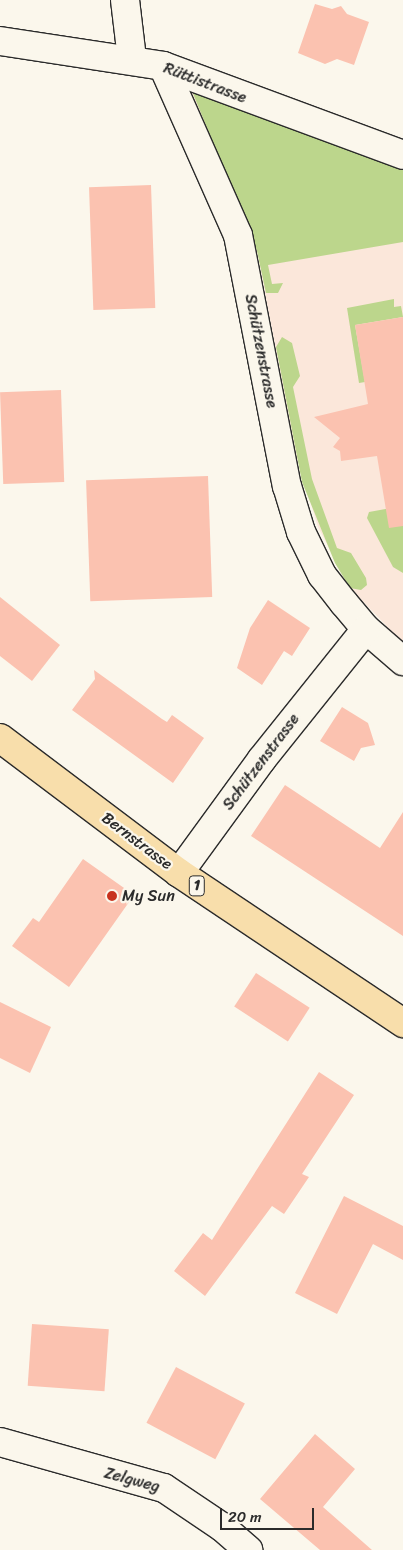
<!DOCTYPE html>
<meta charset="utf-8">
<style>
body{margin:0}
#map{position:relative;width:403px;height:1550px;overflow:hidden;background:#fbf7ec;font-family:Sriracha,sans-serif}
div>[style]{position:absolute}
[style*='--x']{left:calc(var(--x)*1px);top:calc(var(--y)*1px);width:calc(var(--w)*1px);rotate:calc(var(--a)*1deg)}
.built>*{inset:0;background:#fbe7da}
.green>*{inset:0;background:#bcd68c}
.building>*{inset:0;background:#fbc2b0;transform-origin:0 0}
.roads{filter:drop-shadow(1px 0 #2b2b2b) drop-shadow(-1px 0 #2b2b2b) drop-shadow(0 1px #2b2b2b) drop-shadow(0 -1px #2b2b2b)}
.minor>*{height:28px;margin:-14px;padding:0 14px;transform-origin:14px;border-radius:14px;background:#fbf7ec}
.major>*{height:28px;margin:-14px;padding:0 14px;transform-origin:14px;border-radius:14px;background:#f8deab}
.dots>*{width:14px;height:14px;translate:-50% -50%;box-sizing:border-box;border:2px solid #fbf7ec;border-radius:50%}
span{translate:-50% -50%;white-space:nowrap;text-align:center;line-height:1.15;-webkit-text-stroke:4.5px #fbf7ec;paint-order:stroke}
.shield-label span{padding:1px 4px;background:#fbf7ec;border:1px solid;border-radius:4px;-webkit-text-stroke-width:0}
.shield-label{font-size:15px;color:#2b2b2b;font-weight:700}
.street-label{font-size:16px;color:#2b2b2b}
.poi-label{font-size:16px;color:#2b2b2b}
.left{translate:0 -50%;text-align:left}
.scale{position:absolute;left:220px;top:1508px;width:94px;height:22px;box-sizing:border-box;border:2px solid #2b2b2b;border-top:0;padding-left:6px;font-size:15px;line-height:18px;white-space:nowrap;color:#2b2b2b;-webkit-text-stroke:4px #fbf7ec;paint-order:stroke}
</style>
<div id="map">
<div class="built">
<i style="clip-path:polygon(189px 88px,403px 164px,403px 643px,350px 588px,318px 527px,296px 455px,257px 251px,188px 98px)"></i>
</div>
<div class="green">
<i style="clip-path:polygon(192px 91px,403px 167px,403px 242px,268px 265px,272px 284px,283px 283px,278px 293px,266px 293px,257px 251px)"></i>
<i style="clip-path:polygon(394px 299px,394px 307px,401px 306px,403px 317px,355px 325px,365px 382px,359px 383px,347px 308px)"></i>
<i style="clip-path:polygon(282px 337px,292px 343px,300px 376px,293px 387px,312px 479px,337px 548px,351px 553px,366px 578px,367px 585px,361px 590px,350px 588px,335px 563px,302px 482px,276px 347px)"></i>
<i style="clip-path:polygon(391px 508px,403px 524px,403px 573px,393px 567px,367px 518px,369px 512px)"></i>
</div>
<div class="building">
<i style="clip-path:polygon(315px 4px,332px 9px,341px 6px,347px 14px,369px 22px,354px 65px,337px 59px,325px 64px,298px 53px)"></i>
<i style="left:151px;top:185px;width:123px;height:62px;rotate:88deg"></i>
<i style="clip-path:polygon(403px 317px,403px 526px,389px 528px,377px 456px,341px 461px,340px 451px,333px 447px,340px 438px,314px 417px,368px 404px,355px 325px)"></i>
<i style="left:61px;top:390px;width:92px;height:61px;rotate:88deg"></i>
<i style="left:208px;top:476px;width:121px;height:122px;rotate:88deg"></i>
<i style="clip-path:polygon(0 597px,60px 645px,32px 681px,0 656px)"></i>
<i style="clip-path:polygon(268px 600px,310px 628px,292px 656px,284px 651px,262px 685px,237px 668px,250px 628px)"></i>
<i style="clip-path:polygon(94px 670px,162px 719px,167px 722px,172px 715px,204px 738px,173px 783px,72px 710px,95px 679px)"></i>
<i style="clip-path:polygon(342px 707px,368px 723px,375px 745px,361px 748px,354px 761px,320px 741px)"></i>
<i style="clip-path:polygon(285px 785px,380px 848px,403px 812px,403px 936px,251px 836px)"></i>
<i style="clip-path:polygon(83px 859px,134px 895px,69px 987px,12px 946px,33px 918px,39px 922px)"></i>
<i style="left:256px;top:973px;width:64px;height:40px;rotate:33deg"></i>
<i style="clip-path:polygon(0 1002px,51px 1027px,30px 1073px,0 1058px)"></i>
<i style="clip-path:polygon(319px 1072px,354px 1095px,302px 1174px,309px 1177px,284px 1214px,272px 1206px,205px 1296px,174px 1271px,203px 1233px,212px 1240px)"></i>
<i style="clip-path:polygon(344px 1196px,403px 1226px,403px 1260px,373px 1244px,337px 1314px,295px 1293px)"></i>
<i style="left:32px;top:1324px;width:77px;height:62px;rotate:4deg"></i>
<i style="left:176px;top:1367px;width:78px;height:63px;rotate:28deg"></i>
<i style="clip-path:polygon(315px 1434px,355px 1469px,323px 1507px,372px 1550px,320px 1550px,260px 1499px)"></i>
</div>
<div class="roads">
<div class="minor">
<i style="--x:125;--y:0;--w:59;--a:83.2"></i>
<i style="--x:0;--y:41;--w:165;--a:8.7"></i>
<i style="--x:163;--y:66;--w:256;--a:20.3"></i>
<i style="--x:163;--y:66;--w:185;--a:66.1"></i>
<i style="--x:238;--y:235;--w:256;--a:79"></i>
<i style="--x:287;--y:486;--w:48;--a:73.1"></i>
<i style="--x:301;--y:532;--w:48;--a:64"></i>
<i style="--x:322;--y:575;--w:36;--a:52"></i>
<i style="--x:344;--y:603;--w:34;--a:50"></i>
<i style="--x:366;--y:629;--w:49;--a:40.9"></i>
<i style="--x:179;--y:873;--w:141;--a:-53.9"></i>
<i style="--x:262;--y:759;--w:166;--a:-51.3"></i>
<i style="--x:0;--y:1442;--w:170;--a:15.7"></i>
<i style="--x:164;--y:1488;--w:70;--a:33.9"></i>
<i style="--x:222;--y:1527;--w:35;--a:41"></i>
</div>
<div class="major">
<i style="--x:0;--y:738;--w:224;--a:37"></i>
<i style="--x:179;--y:873;--w:270;--a:33.8"></i>
</div>
</div>
<div class="dots">
<i style="left:112px;top:896px;background:#c8321e"></i>
</div>
<div class="shield-label">
<span style="left:197px;top:886px">1</span>
</div>
<div class="street-label">
<span style="left:205px;top:83px;rotate:21deg">Rüttistrasse</span>
<span style="left:261px;top:351px;rotate:79deg">Schützenstrasse</span>
<span style="left:261px;top:762px;rotate:-53deg">Schützenstrasse</span>
<span style="left:137px;top:841px;rotate:37deg">Bernstrasse</span>
<span style="left:132px;top:1480px;rotate:15deg">Zelgweg</span>
</div>
<div class="poi-label">
<span class="left" style="left:122px;top:896px">My Sun</span>
</div>
<div class="scale">20 m</div>
</div>
